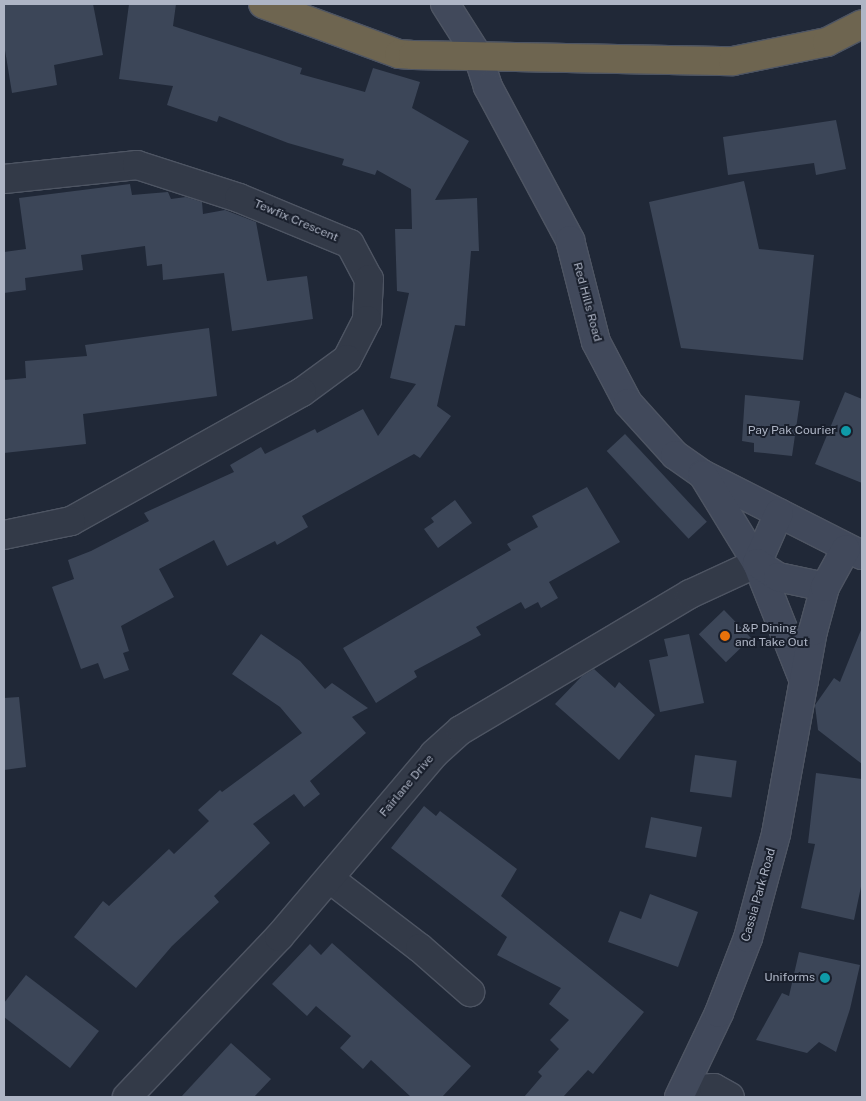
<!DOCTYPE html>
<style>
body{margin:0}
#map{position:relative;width:866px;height:1101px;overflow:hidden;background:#202837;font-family:"Public Sans",sans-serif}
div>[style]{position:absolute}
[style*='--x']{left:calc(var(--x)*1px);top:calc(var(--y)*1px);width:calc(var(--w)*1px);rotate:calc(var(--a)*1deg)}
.building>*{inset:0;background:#3c4658;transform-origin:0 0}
.roads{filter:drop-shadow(1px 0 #4e5563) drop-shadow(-1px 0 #4e5563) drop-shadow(0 1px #4e5563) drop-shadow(0 -1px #4e5563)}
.street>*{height:28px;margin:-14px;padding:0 14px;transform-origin:14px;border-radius:14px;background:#333a48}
.secondary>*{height:28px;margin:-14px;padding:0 14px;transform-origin:14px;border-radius:14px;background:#41495b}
.highway>*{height:28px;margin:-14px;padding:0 14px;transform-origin:14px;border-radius:14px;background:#6e6550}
.dots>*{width:14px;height:14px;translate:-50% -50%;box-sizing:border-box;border:2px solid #191f2c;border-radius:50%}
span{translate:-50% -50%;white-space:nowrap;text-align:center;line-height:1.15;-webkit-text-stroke:4px #191f2c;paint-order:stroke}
.street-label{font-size:12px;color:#aeb5c5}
.poi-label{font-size:12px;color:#aeb5c5}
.right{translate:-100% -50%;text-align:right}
.left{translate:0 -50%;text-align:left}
.frame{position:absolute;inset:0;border:5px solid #aeb5c5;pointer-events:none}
</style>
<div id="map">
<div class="building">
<i style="clip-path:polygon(4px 4px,93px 4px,103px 55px,54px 65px,57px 85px,12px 93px,4px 44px)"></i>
<i style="clip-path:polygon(129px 4px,176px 4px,173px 26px,302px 68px,300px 74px,365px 92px,373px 68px,420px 82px,412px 108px,469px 141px,435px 200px,477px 198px,479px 251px,471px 251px,465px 326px,455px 325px,437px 406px,451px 416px,420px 458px,414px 454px,302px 516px,308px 527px,277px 545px,275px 541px,227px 566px,214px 540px,159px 569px,174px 597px,121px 626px,129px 651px,123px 653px,129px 670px,104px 679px,98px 663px,81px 669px,52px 587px,74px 579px,68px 560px,91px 551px,149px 521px,144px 513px,234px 472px,230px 465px,261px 447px,265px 454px,315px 429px,317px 433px,363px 409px,378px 436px,416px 384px,390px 378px,409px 293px,397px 291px,395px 229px,412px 229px,411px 189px,377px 170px,375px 175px,342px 165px,344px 159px,288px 143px,219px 116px,217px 122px,167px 105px,173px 86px,119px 79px)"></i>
<i style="clip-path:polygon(836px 120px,846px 169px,816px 175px,814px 163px,728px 175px,723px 137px)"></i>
<i style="clip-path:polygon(744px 181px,759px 249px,814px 255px,803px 360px,681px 348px,649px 202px)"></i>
<i style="clip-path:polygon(130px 184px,132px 195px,168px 192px,171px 199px,186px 197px,202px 202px,203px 214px,225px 210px,256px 222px,267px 281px,307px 276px,313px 319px,232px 331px,224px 273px,163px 280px,162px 264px,147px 266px,145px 246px,81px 255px,83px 270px,25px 278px,26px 290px,4px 293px,4px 252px,26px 249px,19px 198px)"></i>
<i style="clip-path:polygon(209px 328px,217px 396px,83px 414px,86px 444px,4px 453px,4px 380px,26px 378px,25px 361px,87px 356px,85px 345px)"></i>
<i style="clip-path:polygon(845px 392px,862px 399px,862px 483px,815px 464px)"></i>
<i style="clip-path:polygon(745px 395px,800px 401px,792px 456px,754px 452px,754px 443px,742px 441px)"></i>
<i style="left:625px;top:434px;width:120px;height:25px;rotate:47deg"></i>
<i style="clip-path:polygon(587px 487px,620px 542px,549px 582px,558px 598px,541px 608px,538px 602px,525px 609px,521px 602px,476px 627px,481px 635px,414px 671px,417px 677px,376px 703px,343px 648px,511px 550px,507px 544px,538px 527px,532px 516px)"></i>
<i style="clip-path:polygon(455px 500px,472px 523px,438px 548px,424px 529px,434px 522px,431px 518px)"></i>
<i style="left:724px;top:610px;width:39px;height:35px;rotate:46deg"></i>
<i style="clip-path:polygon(861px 630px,862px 630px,862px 764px,818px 730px,815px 705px,834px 678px,840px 682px)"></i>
<i style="clip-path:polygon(261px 634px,300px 661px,325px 689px,332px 683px,368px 708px,352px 717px,366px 733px,310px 781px,320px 794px,304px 807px,294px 794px,253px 824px,270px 843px,214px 896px,219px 902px,172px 946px,136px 988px,74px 937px,103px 901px,109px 906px,169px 849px,174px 854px,209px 821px,198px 810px,220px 790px,222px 792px,302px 733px,280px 707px,232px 674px)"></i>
<i style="clip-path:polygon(689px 634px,704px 703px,660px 712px,649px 660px,668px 656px,664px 639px)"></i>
<i style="clip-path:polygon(594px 669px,615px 688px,619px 682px,655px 715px,619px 760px,555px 704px,582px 676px)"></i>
<i style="clip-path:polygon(19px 697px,26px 767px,4px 770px,4px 698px)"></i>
<i style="left:695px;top:755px;width:42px;height:37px;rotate:8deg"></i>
<i style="clip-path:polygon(816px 773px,862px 779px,862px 882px,854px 920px,801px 908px,815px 844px,808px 843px)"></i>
<i style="clip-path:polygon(424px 806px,436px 816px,440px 811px,517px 869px,501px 896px,644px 1012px,593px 1074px,588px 1070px,563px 1097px,524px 1097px,542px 1076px,538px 1072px,559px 1049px,550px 1040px,569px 1020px,549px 1004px,561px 988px,497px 955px,507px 937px,391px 848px)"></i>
<i style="left:651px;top:817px;width:52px;height:31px;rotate:11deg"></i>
<i style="clip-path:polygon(650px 894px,698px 912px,678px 967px,608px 942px,620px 911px,641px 919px)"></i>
<i style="clip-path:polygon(332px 943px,471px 1066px,442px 1097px,411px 1097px,371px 1060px,363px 1069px,340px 1048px,351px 1036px,316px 1006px,307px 1016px,272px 984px,310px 944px,321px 955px)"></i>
<i style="clip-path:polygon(799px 952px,860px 965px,850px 1009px,836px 1052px,819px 1042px,807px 1053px,756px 1040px,782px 993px,789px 996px)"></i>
<i style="clip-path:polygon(26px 975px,99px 1031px,70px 1068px,4px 1017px,4px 1003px)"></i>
<i style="clip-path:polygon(231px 1043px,271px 1079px,254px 1097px,181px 1097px)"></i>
</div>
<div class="roads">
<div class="street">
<i style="--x:4;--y:179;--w:134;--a:-6"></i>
<i style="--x:137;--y:165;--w:107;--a:17.9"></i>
<i style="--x:239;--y:198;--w:120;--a:22.5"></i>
<i style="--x:350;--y:244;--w:40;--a:62"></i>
<i style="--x:369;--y:279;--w:41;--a:92.8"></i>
<i style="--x:367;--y:320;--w:44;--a:117.1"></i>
<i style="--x:347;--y:359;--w:56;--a:143.7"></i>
<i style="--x:302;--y:392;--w:265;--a:150.8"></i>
<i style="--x:71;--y:521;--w:68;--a:168.2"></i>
<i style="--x:330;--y:879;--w:113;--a:37.5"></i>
<i style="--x:420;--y:948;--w:67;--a:41.3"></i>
<i style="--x:685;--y:1090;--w:29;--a:-4"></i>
<i style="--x:714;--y:1088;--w:18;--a:29"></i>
<i style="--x:127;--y:1097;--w:221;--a:-46.5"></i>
<i style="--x:279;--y:937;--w:240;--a:-49.7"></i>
<i style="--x:434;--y:754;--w:36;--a:-42"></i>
<i style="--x:461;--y:730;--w:266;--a:-30.7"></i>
<i style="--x:690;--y:594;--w:74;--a:-24.8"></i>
</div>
<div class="secondary">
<i style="--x:445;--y:4;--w:62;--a:57.6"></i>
<i style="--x:478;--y:56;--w:33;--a:72"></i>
<i style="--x:488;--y:87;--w:174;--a:61.8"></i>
<i style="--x:570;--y:240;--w:105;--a:75.7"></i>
<i style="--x:596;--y:342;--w:69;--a:62.3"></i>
<i style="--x:628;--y:403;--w:70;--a:47.9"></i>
<i style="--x:675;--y:455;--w:33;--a:35"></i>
<i style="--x:702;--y:474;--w:179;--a:26.9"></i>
<i style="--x:703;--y:475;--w:103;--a:58.5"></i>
<i style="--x:757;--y:563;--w:127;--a:68.3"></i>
<i style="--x:779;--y:513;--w:55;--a:113.7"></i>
<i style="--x:757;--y:563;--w:25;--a:34"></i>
<i style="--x:778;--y:577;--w:48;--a:12"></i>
<i style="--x:679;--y:1097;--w:93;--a:-64.5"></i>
<i style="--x:719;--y:1013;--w:80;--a:-68.9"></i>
<i style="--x:748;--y:938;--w:108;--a:-74.9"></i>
<i style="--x:776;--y:834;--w:206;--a:-79.7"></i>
<i style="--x:813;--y:631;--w:46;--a:-74.7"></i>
<i style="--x:825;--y:587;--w:43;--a:-61.1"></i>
</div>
<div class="highway">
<i style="--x:263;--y:4;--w:145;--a:20.2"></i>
<i style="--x:399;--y:54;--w:14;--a:4"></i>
<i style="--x:413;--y:55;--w:320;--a:1.1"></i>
<i style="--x:733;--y:61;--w:96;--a:-11.4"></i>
<i style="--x:827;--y:42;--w:39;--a:-27"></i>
</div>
</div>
<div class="dots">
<i style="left:846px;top:431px;background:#0f9aa8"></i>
<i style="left:725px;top:636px;background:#e8710a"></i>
<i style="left:825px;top:978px;background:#0f9aa8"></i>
</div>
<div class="street-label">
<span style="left:296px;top:221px;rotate:23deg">Tewfix Crescent</span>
<span style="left:587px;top:302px;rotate:75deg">Red Hills Road</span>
<span style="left:407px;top:786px;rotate:-50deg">Fairlane Drive</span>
<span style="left:759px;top:895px;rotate:-74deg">Cassia Park Road</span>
</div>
<div class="poi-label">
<span class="right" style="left:836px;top:431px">Pay Pak Courier</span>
<span class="left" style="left:735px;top:636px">L&amp;P Dining<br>and Take Out</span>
<span class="right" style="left:815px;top:978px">Uniforms</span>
</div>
<div class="frame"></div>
</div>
